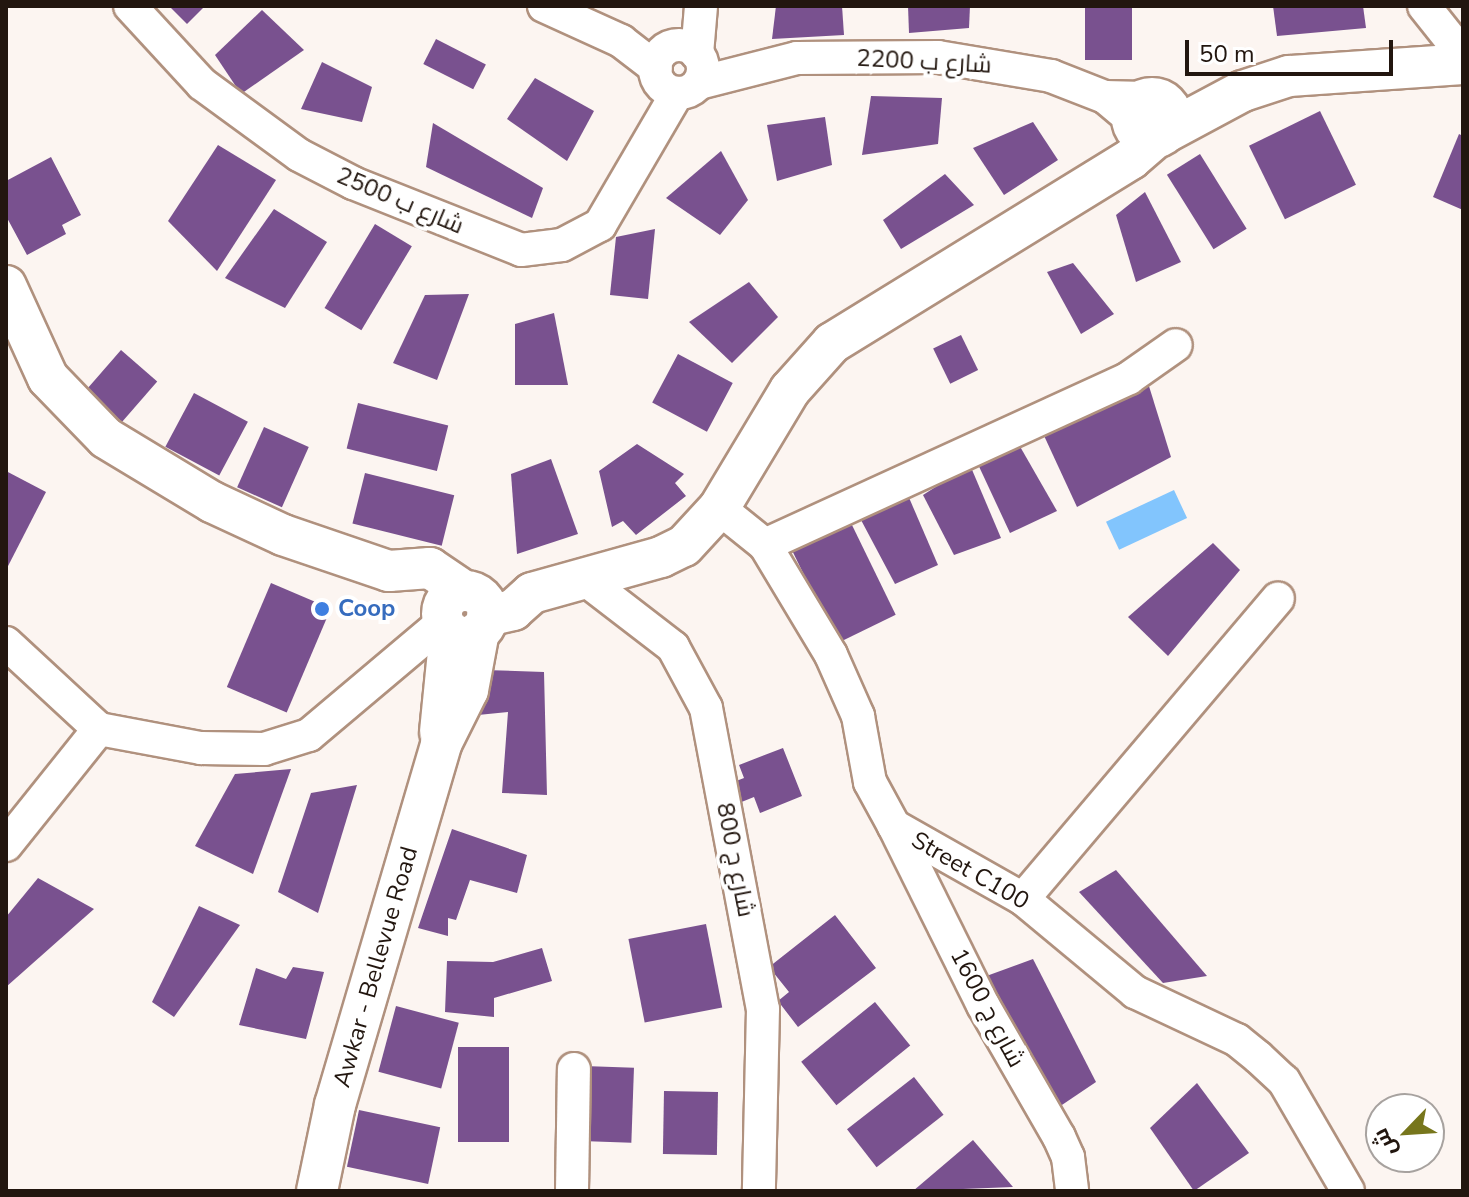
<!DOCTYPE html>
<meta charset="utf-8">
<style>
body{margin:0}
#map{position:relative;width:1469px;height:1197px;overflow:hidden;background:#fcf5f1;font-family:"Nunito Sans",Cairo,sans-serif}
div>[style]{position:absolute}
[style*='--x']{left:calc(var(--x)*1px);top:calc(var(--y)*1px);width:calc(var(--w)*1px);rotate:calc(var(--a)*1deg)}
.water>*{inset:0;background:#82c5fd;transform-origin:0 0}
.building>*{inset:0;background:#79518f;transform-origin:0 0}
.roads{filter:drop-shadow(2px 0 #b0917e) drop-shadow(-2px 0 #b0917e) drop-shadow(0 2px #b0917e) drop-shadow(0 -2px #b0917e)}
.minor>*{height:32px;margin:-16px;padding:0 16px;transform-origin:16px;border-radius:16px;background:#fff}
.minor>.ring{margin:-16px;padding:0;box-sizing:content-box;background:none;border:32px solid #fff;border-radius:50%}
.tertiary>*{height:40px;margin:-20px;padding:0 20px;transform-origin:20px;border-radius:20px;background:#fff}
.tertiary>.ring{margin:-20px;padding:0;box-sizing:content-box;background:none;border:40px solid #fff;border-radius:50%}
.dots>*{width:22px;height:22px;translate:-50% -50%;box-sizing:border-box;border:4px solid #fff;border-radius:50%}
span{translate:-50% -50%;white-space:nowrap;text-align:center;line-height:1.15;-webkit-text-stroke:8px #fff;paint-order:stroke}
.street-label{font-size:24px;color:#22160f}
.shop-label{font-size:24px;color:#366cbe;font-weight:700}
.left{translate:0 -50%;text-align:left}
.frame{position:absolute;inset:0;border:8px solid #22160f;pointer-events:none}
.north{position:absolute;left:1365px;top:1093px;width:80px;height:80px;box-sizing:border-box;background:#fff;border:2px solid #a7a29f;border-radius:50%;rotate:245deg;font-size:22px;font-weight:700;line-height:32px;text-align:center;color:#22160f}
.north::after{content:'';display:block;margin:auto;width:28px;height:36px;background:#77761c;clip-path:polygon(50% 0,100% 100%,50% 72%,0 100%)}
.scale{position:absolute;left:1185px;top:40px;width:208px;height:36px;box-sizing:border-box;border:4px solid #22160f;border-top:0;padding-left:10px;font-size:24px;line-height:28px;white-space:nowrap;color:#22160f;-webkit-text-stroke:6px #fff;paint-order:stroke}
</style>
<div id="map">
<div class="water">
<i style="left:1174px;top:490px;width:31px;height:75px;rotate:65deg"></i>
</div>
<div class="building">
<i style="clip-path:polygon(169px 6px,205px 6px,187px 24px)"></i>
<i style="clip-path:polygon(776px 6px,842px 6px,844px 35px,772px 39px)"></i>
<i style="clip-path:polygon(908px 6px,970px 6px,969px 28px,909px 33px)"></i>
<i style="left:1085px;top:6px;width:47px;height:54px"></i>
<i style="clip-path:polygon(1273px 6px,1363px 6px,1366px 28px,1277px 36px)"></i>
<i style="clip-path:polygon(262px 10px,304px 50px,241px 94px,215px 55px)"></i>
<i style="left:436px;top:39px;width:56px;height:28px;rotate:27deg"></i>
<i style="clip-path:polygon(322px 62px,372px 87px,362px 122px,301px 109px)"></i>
<i style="clip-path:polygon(535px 78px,594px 111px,567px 161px,507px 119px)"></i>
<i style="clip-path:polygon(871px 96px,942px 98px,938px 144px,862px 155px)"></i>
<i style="left:1320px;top:111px;width:82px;height:79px;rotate:64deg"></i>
<i style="clip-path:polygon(825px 117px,832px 165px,777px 181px,767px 125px)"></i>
<i style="clip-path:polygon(1033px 122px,1058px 160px,1004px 195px,973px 148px)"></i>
<i style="clip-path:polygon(433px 123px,543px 188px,532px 218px,426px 167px)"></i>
<i style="clip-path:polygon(1459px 134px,1463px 136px,1463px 210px,1433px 197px)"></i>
<i style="clip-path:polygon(218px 145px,276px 180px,217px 271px,168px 221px)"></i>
<i style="clip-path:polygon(721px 151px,748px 200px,720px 235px,666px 198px)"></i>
<i style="left:1200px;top:154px;width:88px;height:39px;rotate:58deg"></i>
<i style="clip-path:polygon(51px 157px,81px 215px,62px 225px,66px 234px,27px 255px,6px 216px,6px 181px)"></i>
<i style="clip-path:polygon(945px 174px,974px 205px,901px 249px,883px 220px)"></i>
<i style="clip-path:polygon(1145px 192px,1181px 262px,1136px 282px,1116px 215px)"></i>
<i style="clip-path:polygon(274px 209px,327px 242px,285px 308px,225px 278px)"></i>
<i style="left:375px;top:224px;width:43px;height:98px;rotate:31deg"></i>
<i style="clip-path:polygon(655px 229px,648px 299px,610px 295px,616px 237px)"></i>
<i style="clip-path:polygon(1073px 263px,1114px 314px,1081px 334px,1047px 272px)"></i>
<i style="clip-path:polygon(749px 282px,778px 317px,732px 363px,689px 322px)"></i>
<i style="clip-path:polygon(469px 294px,437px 380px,393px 363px,425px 295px)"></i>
<i style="clip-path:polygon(554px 313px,568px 385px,515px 385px,515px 324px)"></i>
<i style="left:961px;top:335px;width:39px;height:31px;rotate:64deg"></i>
<i style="left:121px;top:350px;width:48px;height:70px;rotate:41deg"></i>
<i style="left:678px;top:354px;width:62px;height:55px;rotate:28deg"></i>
<i style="clip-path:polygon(1148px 383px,1171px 457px,1077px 507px,1040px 427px)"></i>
<i style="left:194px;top:393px;width:61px;height:61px;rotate:28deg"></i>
<i style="left:358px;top:403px;width:93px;height:47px;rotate:14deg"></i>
<i style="left:264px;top:427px;width:49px;height:66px;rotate:24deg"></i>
<i style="clip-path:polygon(1018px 443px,1057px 511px,1010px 533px,976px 460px)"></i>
<i style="clip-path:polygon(637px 444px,684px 474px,675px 483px,686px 496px,636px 535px,623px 521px,612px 527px,599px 471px)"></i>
<i style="clip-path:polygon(551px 459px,578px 534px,517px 554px,511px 474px)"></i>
<i style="clip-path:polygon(970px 465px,1001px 538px,954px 555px,923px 495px)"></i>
<i style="clip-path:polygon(6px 471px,46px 492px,6px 570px)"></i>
<i style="left:365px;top:473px;width:92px;height:52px;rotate:14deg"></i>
<i style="clip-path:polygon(907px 493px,938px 565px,895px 584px,861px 520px)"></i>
<i style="left:851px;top:523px;width:102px;height:65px;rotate:64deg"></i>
<i style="clip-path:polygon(1213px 543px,1240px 570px,1168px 656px,1128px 617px)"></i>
<i style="left:271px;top:583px;width:65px;height:113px;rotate:23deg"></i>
<i style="clip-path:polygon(484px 670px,544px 672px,547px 795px,502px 793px,508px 712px,478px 715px)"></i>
<i style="clip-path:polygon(783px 748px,802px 796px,760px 813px,754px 797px,739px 803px,731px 783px,744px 778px,739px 765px)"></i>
<i style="clip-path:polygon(291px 769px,253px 874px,195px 846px,235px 774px)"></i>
<i style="clip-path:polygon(357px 785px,318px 913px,278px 892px,311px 793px)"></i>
<i style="clip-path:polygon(452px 829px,527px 855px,517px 893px,470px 880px,456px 920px,448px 918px,448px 936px,418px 928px)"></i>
<i style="clip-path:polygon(1116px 870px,1207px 976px,1163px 983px,1079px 892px)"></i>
<i style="clip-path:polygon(38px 878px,94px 909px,6px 987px,6px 917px)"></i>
<i style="clip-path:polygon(199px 906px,240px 925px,174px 1017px,152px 1002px)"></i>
<i style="clip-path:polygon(835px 915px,876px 968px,798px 1027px,778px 1001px,789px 992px,769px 967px)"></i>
<i style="left:706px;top:924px;width:85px;height:79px;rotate:79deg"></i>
<i style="clip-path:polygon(542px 948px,552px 981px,494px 998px,494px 1017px,445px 1012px,447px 961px,493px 962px)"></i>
<i style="clip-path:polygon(1033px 959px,1096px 1082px,1053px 1111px,981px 978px)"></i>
<i style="clip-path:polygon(293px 967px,324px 972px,306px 1039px,239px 1025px,256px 968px,286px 979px)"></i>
<i style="left:875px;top:1002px;width:56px;height:95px;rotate:51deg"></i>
<i style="left:396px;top:1006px;width:65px;height:68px;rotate:15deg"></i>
<i style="left:458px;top:1047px;width:51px;height:95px"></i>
<i style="left:584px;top:1066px;width:50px;height:75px;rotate:2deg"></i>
<i style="left:914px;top:1077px;width:48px;height:85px;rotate:52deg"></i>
<i style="clip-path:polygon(1197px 1083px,1249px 1153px,1194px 1191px,1150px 1128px)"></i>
<i style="left:664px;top:1091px;width:54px;height:63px;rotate:1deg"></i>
<i style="left:359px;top:1110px;width:83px;height:58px;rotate:12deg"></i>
<i style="clip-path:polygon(973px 1140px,1013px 1187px,913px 1191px)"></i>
</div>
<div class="roads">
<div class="minor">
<i style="--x:130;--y:6;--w:106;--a:47.3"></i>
<i style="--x:202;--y:84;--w:120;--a:36.2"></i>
<i style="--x:299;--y:155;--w:61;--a:27.4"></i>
<i style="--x:353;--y:183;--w:181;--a:21.7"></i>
<i style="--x:521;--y:250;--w:41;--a:-7"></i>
<i style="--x:562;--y:245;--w:43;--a:-27.8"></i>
<i style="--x:600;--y:225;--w:153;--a:-59.7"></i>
<i style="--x:544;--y:6;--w:85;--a:24.4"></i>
<i style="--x:621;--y:41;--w:44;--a:37.6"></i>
<i style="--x:1424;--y:6;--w:63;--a:51.5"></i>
<i class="ring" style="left:655px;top:45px;width:16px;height:16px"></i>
<i style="--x:697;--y:54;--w:48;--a:-85.2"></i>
<i style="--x:699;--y:83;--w:101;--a:-14.3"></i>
<i style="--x:797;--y:58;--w:141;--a:-0.4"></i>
<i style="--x:938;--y:57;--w:115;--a:9.5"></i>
<i style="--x:1051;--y:76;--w:58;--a:21.3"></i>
<i style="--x:1105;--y:97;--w:35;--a:40"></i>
<i style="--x:1105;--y:97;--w:40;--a:1.4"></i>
<i style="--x:719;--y:508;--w:59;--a:38.8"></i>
<i style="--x:765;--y:545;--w:128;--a:59"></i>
<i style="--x:831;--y:655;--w:67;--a:66.1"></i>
<i style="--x:858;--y:716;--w:67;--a:79.7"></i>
<i style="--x:870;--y:782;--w:50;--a:61.4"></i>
<i style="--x:894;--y:826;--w:148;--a:29.5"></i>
<i style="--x:1023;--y:899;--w:146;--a:39.7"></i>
<i style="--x:1135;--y:992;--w:113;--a:25.2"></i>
<i style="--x:1237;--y:1040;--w:27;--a:39"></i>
<i style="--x:1258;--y:1057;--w:35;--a:43"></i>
<i style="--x:1284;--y:1081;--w:127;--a:59.8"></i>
<i style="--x:765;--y:545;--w:400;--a:-24.6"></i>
<i style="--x:1129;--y:378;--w:57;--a:-35.1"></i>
<i style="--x:586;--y:580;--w:110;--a:37.6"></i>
<i style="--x:673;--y:647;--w:69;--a:61.6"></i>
<i style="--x:706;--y:708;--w:306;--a:79.3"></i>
<i style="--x:763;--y:1009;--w:182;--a:91.3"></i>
<i style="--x:6;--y:643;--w:127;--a:42.8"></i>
<i style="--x:99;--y:729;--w:104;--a:10.6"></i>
<i style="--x:201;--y:748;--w:63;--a:0.9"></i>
<i style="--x:264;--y:749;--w:47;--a:-17.3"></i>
<i style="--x:309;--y:735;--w:175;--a:-40.1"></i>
<i style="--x:894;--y:826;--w:200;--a:63.6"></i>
<i style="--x:983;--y:1005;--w:152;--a:60.1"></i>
<i style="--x:1059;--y:1137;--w:22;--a:66"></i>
<i style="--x:1068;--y:1157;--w:34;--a:83"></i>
<i style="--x:6;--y:845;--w:149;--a:-51.3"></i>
<i style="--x:1023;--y:899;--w:394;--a:-49.7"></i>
<i style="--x:572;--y:1191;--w:122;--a:-89.1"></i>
</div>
<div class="tertiary">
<i class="ring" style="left:1132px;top:98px;width:0;height:0"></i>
<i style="--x:1168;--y:131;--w:85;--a:-28.1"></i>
<i style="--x:1243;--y:91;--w:48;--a:-18.1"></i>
<i style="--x:1289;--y:76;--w:174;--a:-3.9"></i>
<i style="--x:6;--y:286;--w:101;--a:65.5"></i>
<i style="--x:48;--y:378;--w:83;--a:46"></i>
<i style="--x:106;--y:438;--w:124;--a:31.1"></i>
<i style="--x:212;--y:502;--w:78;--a:24.9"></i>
<i style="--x:283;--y:535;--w:112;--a:18.8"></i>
<i style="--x:389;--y:571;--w:41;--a:-4.2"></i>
<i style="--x:430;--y:568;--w:41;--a:34.1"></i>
<i class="ring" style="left:442px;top:591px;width:6px;height:6px"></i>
<i style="--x:487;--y:616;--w:27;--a:-13"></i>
<i style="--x:513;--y:610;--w:25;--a:-42"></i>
<i style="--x:532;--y:593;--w:134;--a:-15.6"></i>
<i style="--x:661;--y:557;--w:25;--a:-26"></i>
<i style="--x:684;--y:546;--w:52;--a:-47.4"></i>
<i style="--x:719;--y:508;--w:138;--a:-59"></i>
<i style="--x:790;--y:390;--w:63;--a:-48.2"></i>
<i style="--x:832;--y:343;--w:351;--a:-31.6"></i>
<i style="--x:1131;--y:159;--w:33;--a:-41"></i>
<i style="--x:440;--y:732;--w:101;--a:-84.3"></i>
<i style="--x:317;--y:1191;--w:88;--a:-78.2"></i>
<i style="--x:335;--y:1105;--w:376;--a:-73.6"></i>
<i style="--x:441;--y:744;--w:60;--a:-63.4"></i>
<i style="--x:468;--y:690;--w:60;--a:-79.4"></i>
</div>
</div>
<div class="dots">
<i style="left:322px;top:609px;background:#3f7fe0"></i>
</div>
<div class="street-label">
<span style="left:924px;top:62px;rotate:3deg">شارع ب 2200</span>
<span style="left:400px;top:201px;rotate:23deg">شارع ب 2500</span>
<span style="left:735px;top:860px;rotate:79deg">شارع ج 800</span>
<span style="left:970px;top:871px;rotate:30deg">Street C100</span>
<span style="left:376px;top:967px;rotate:-74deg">Awkar - Bellevue Road</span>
<span style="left:987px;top:1008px;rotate:62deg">شارع ج 1600</span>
</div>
<div class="shop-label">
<span class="left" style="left:338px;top:609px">Coop</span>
</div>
<div class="frame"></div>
<div class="north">ش</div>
<div class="scale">50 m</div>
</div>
